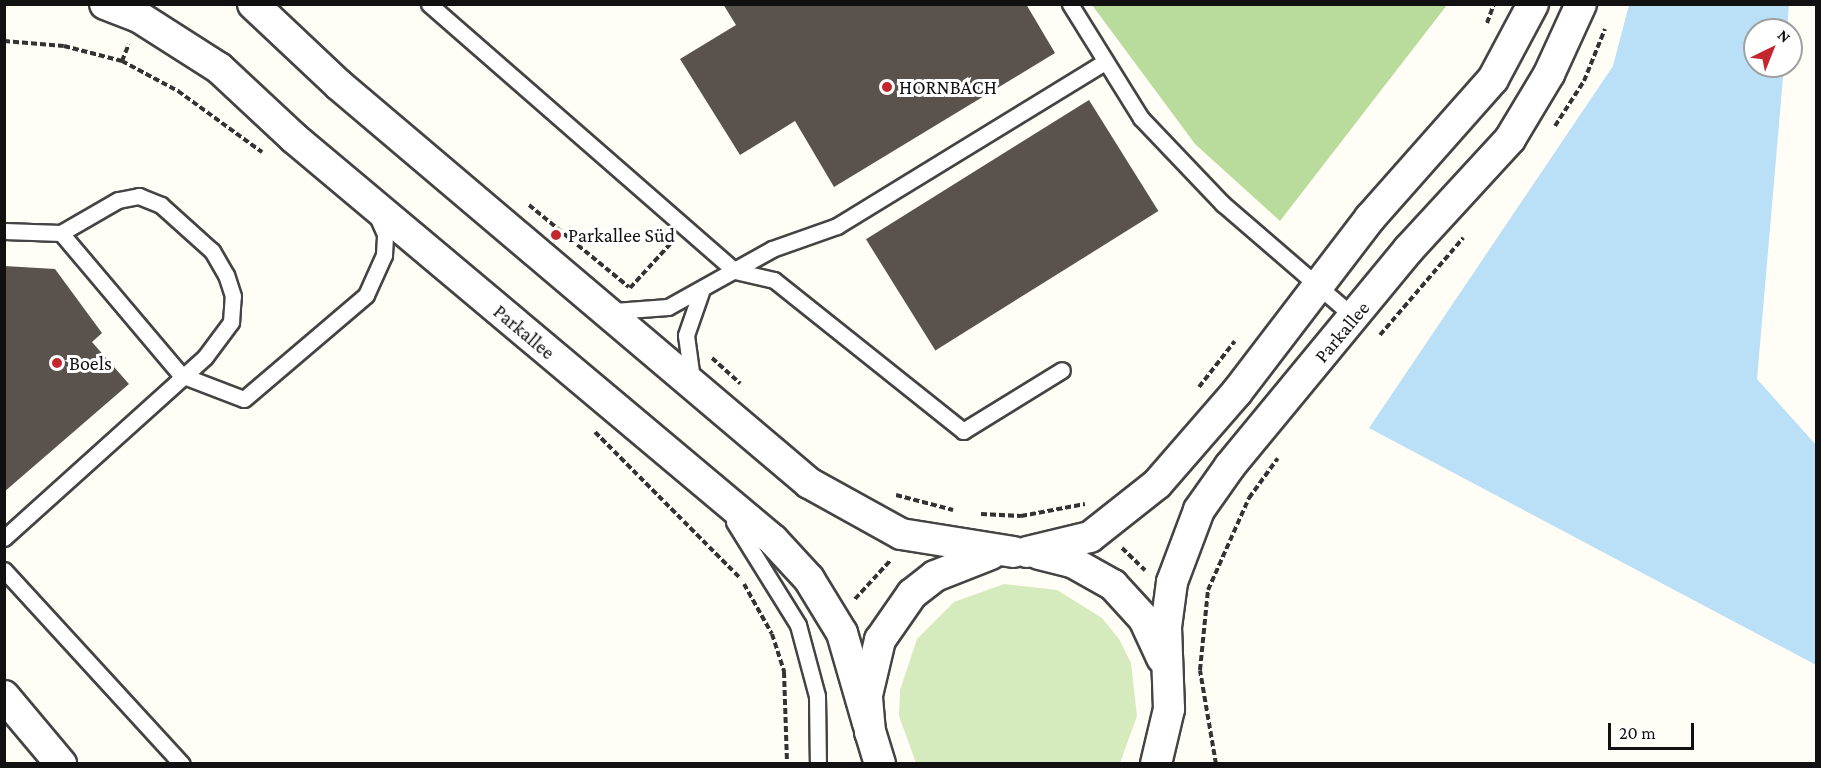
<!DOCTYPE html>
<meta charset="utf-8">
<style>
body{margin:0}
#map{position:relative;width:1821px;height:768px;overflow:hidden;background:#fffdf5;font-family:"Crimson Pro",serif}
div>[style]{position:absolute}
[style*='--x']{left:calc(var(--x)*1px);top:calc(var(--y)*1px);width:calc(var(--w)*1px);rotate:calc(var(--a)*1deg)}
.green>*{inset:0;background:#d5ebbd}
.forest>*{inset:0;background:#b9dc9c}
.water>*{inset:0;background:#b9e0f7}
.building>*{inset:0;background:#5a524d;transform-origin:0 0}
.path>*{height:4px;margin-top:-2px;transform-origin:0;background:repeating-linear-gradient(90deg,#333 0 6px,transparent 0 9px)}
.roads{filter:drop-shadow(2px 0 #444) drop-shadow(-2px 0 #444) drop-shadow(0 2px #444) drop-shadow(0 -2px #444)}
.lane>*{height:15px;margin:-7.5px;padding:0 7.5px;transform-origin:7.5px;border-radius:7.5px;background:#fff}
.street>*{height:30px;margin:-15px;padding:0 15px;transform-origin:15px;border-radius:15px;background:#fff}
.dots>*{width:16px;height:16px;translate:-50% -50%;box-sizing:border-box;border:3px solid #fff;border-radius:50%}
span{translate:-50% -50%;white-space:nowrap;text-align:center;line-height:1.15;-webkit-text-stroke:6px #fff;paint-order:stroke}
.poi-label{font-size:20px;color:#111}
.left{translate:0 -50%;text-align:left}
.street-label{font-size:20px;color:#111}
.frame{position:absolute;inset:0;border:6px solid #111;pointer-events:none}
.north{position:absolute;left:1743px;top:18px;width:60px;height:60px;box-sizing:border-box;background:#fff;border:2px solid #a0a0a0;border-radius:50%;rotate:43deg;font-size:16px;font-weight:700;line-height:24px;text-align:center;color:#111}
.north::after{content:'';display:block;margin:auto;width:21px;height:27px;background:#c4262e;clip-path:polygon(50% 0,100% 100%,50% 72%,0 100%)}
.scale{position:absolute;left:1608px;top:723px;width:86px;height:27px;box-sizing:border-box;border:3px solid #111;border-top:0;padding-left:8px;font-size:18px;line-height:21px;white-space:nowrap;color:#111;-webkit-text-stroke:4px #fff;paint-order:stroke}
</style>
<div id="map">
<div class="green">
<i style="clip-path:polygon(1004px 584px,1057px 590px,1102px 618px,1119px 639px,1131px 663px,1137px 716px,1120px 763px,916px 763px,899px 716px,900px 690px,917px 639px,954px 602px)"></i>
</div>
<div class="forest">
<i style="clip-path:polygon(1092px 5px,1447px 5px,1280px 221px,1195px 144px)"></i>
</div>
<div class="water">
<i style="clip-path:polygon(1629px 5px,1789px 5px,1787px 30px,1755px 30px,1755px 66px,1784px 66px,1757px 379px,1816px 445px,1816px 665px,1369px 428px,1613px 66px)"></i>
</div>
<div class="building">
<i style="clip-path:polygon(723px 4px,1026px 4px,1055px 53px,834px 187px,795px 121px,740px 155px,680px 59px,736px 25px)"></i>
<i style="left:1089px;top:100px;width:131px;height:263px;rotate:58deg"></i>
<i style="clip-path:polygon(4px 266px,55px 269px,102px 333px,92px 342px,129px 384px,4px 492px)"></i>
</div>
<div class="path">
<i style="--x:1487;--y:23;--w:20;--a:-70"></i>
<i style="--x:4;--y:41;--w:60;--a:4.8"></i>
<i style="--x:64;--y:46;--w:60;--a:14.5"></i>
<i style="--x:122;--y:61;--w:64;--a:28.2"></i>
<i style="--x:178;--y:91;--w:104;--a:36"></i>
<i style="--x:122;--y:61;--w:18;--a:-68"></i>
<i style="--x:1555;--y:126;--w:54;--a:-57.2"></i>
<i style="--x:1584;--y:81;--w:56;--a:-68"></i>
<i style="--x:529;--y:205;--w:129;--a:39.4"></i>
<i style="--x:630;--y:288;--w:62;--a:-47.6"></i>
<i style="--x:1380;--y:335;--w:128;--a:-49.4"></i>
<i style="--x:712;--y:358;--w:38;--a:42"></i>
<i style="--x:1199;--y:387;--w:58;--a:-52"></i>
<i style="--x:595;--y:432;--w:206;--a:45.2"></i>
<i style="--x:896;--y:495;--w:59;--a:14.7"></i>
<i style="--x:981;--y:514;--w:40;--a:2.9"></i>
<i style="--x:1021;--y:516;--w:65;--a:-10.6"></i>
<i style="--x:1122;--y:548;--w:32;--a:44"></i>
<i style="--x:744;--y:584;--w:57;--a:60.8"></i>
<i style="--x:772;--y:634;--w:40;--a:72"></i>
<i style="--x:784;--y:672;--w:92;--a:88.1"></i>
<i style="--x:855;--y:599;--w:52;--a:-47.4"></i>
<i style="--x:1216;--y:764;--w:95;--a:-99.7"></i>
<i style="--x:1200;--y:670;--w:80;--a:-84.3"></i>
<i style="--x:1208;--y:590;--w:101;--a:-66"></i>
<i style="--x:1249;--y:498;--w:49;--a:-54.1"></i>
</div>
<div class="roads">
<div class="lane">
<i style="--x:429;--y:4;--w:406;--a:41.1"></i>
<i style="--x:735;--y:271;--w:40;--a:13"></i>
<i style="--x:774;--y:280;--w:242;--a:38.6"></i>
<i style="--x:963;--y:431;--w:116;--a:-31.6"></i>
<i style="--x:1070;--y:4;--w:134;--a:58.1"></i>
<i style="--x:1141;--y:118;--w:119;--a:46.4"></i>
<i style="--x:1223;--y:204;--w:173;--a:40.8"></i>
<i style="--x:4;--y:231;--w:57;--a:2"></i>
<i style="--x:61;--y:233;--w:186;--a:49.8"></i>
<i style="--x:181;--y:375;--w:67;--a:20.9"></i>
<i style="--x:244;--y:399;--w:160;--a:-40.4"></i>
<i style="--x:366;--y:295;--w:44;--a:-65.8"></i>
<i style="--x:384;--y:255;--w:21;--a:-87"></i>
<i style="--x:385;--y:234;--w:20;--a:-114"></i>
<i style="--x:614;--y:311;--w:54;--a:-4.2"></i>
<i style="--x:668;--y:307;--w:119;--a:-29.1"></i>
<i style="--x:772;--y:249;--w:69;--a:-19.5"></i>
<i style="--x:837;--y:226;--w:314;--a:-31.5"></i>
<i style="--x:692;--y:379;--w:44;--a:-97.8"></i>
<i style="--x:686;--y:335;--w:46;--a:-70.8"></i>
<i style="--x:734;--y:522;--w:121;--a:58.1"></i>
<i style="--x:798;--y:625;--w:73;--a:75"></i>
<i style="--x:817;--y:696;--w:68;--a:89.2"></i>
<i style="--x:4;--y:538;--w:270;--a:-42"></i>
<i style="--x:205;--y:357;--w:44;--a:-53.4"></i>
<i style="--x:231;--y:322;--w:26;--a:-86"></i>
<i style="--x:233;--y:296;--w:22;--a:-108"></i>
<i style="--x:226;--y:275;--w:28;--a:-120"></i>
<i style="--x:212;--y:251;--w:69;--a:-138"></i>
<i style="--x:161;--y:205;--w:24;--a:-158"></i>
<i style="--x:139;--y:196;--w:21;--a:169"></i>
<i style="--x:118;--y:200;--w:66;--a:149.9"></i>
<i style="--x:4;--y:570;--w:263;--a:47.5"></i>
</div>
<div class="street">
<i style="--x:105;--y:4;--w:36;--a:21"></i>
<i style="--x:139;--y:17;--w:95;--a:32.5"></i>
<i style="--x:219;--y:68;--w:103;--a:43"></i>
<i style="--x:294;--y:138;--w:625;--a:40.01"></i>
<i style="--x:773;--y:540;--w:53;--a:47.3"></i>
<i style="--x:809;--y:579;--w:63;--a:58.6"></i>
<i style="--x:842;--y:633;--w:94;--a:73.9"></i>
<i style="--x:253;--y:4;--w:118;--a:43.3"></i>
<i style="--x:339;--y:85;--w:616;--a:40.26"></i>
<i style="--x:809;--y:483;--w:105;--a:29"></i>
<i style="--x:901;--y:534;--w:114;--a:9.1"></i>
<i style="--x:1027;--y:552;--w:65;--a:-13.4"></i>
<i style="--x:1090;--y:537;--w:85;--a:-38.3"></i>
<i style="--x:1157;--y:484;--w:122;--a:-49"></i>
<i style="--x:1237;--y:392;--w:219;--a:-52.6"></i>
<i style="--x:1370;--y:218;--w:186;--a:-48.5"></i>
<i style="--x:1493;--y:79;--w:85;--a:-61.9"></i>
<i style="--x:1039;--y:554;--w:34;--a:14"></i>
<i style="--x:1072;--y:562;--w:47;--a:29.3"></i>
<i style="--x:1113;--y:585;--w:46;--a:47.6"></i>
<i style="--x:1144;--y:619;--w:43;--a:65.2"></i>
<i style="--x:4;--y:696;--w:89;--a:50"></i>
<i style="--x:880;--y:764;--w:34;--a:-107"></i>
<i style="--x:870;--y:732;--w:37;--a:-95"></i>
<i style="--x:867;--y:695;--w:57;--a:-76.7"></i>
<i style="--x:880;--y:640;--w:56;--a:-55.2"></i>
<i style="--x:912;--y:594;--w:29;--a:-38"></i>
<i style="--x:935;--y:576;--w:60;--a:-21.4"></i>
<i style="--x:1156;--y:764;--w:57;--a:-76.7"></i>
<i style="--x:1169;--y:709;--w:82;--a:-92.1"></i>
<i style="--x:1166;--y:627;--w:45;--a:-82.4"></i>
<i style="--x:1172;--y:582;--w:77;--a:-69.4"></i>
<i style="--x:1199;--y:510;--w:54;--a:-54.8"></i>
<i style="--x:1230;--y:466;--w:280;--a:-50.5"></i>
<i style="--x:1408;--y:250;--w:151;--a:-47.4"></i>
<i style="--x:1510;--y:139;--w:76;--a:-59"></i>
<i style="--x:1549;--y:74;--w:77;--a:-65.4"></i>
</div>
</div>
<div class="dots">
<i style="left:887px;top:87px;background:#c4262e"></i>
<i style="left:556px;top:235px;background:#c4262e"></i>
<i style="left:57px;top:363px;background:#c4262e"></i>
</div>
<div class="poi-label">
<span class="left" style="left:899px;top:87px">HORNBACH</span>
<span class="left" style="left:568px;top:235px">Parkallee Süd</span>
<span class="left" style="left:69px;top:363px">Boels</span>
</div>
<div class="street-label">
<span style="left:524px;top:332px;rotate:40deg">Parkallee</span>
<span style="left:1342px;top:332px;rotate:-50deg">Parkallee</span>
</div>
<div class="frame"></div>
<div class="north">N</div>
<div class="scale">20 m</div>
</div>
